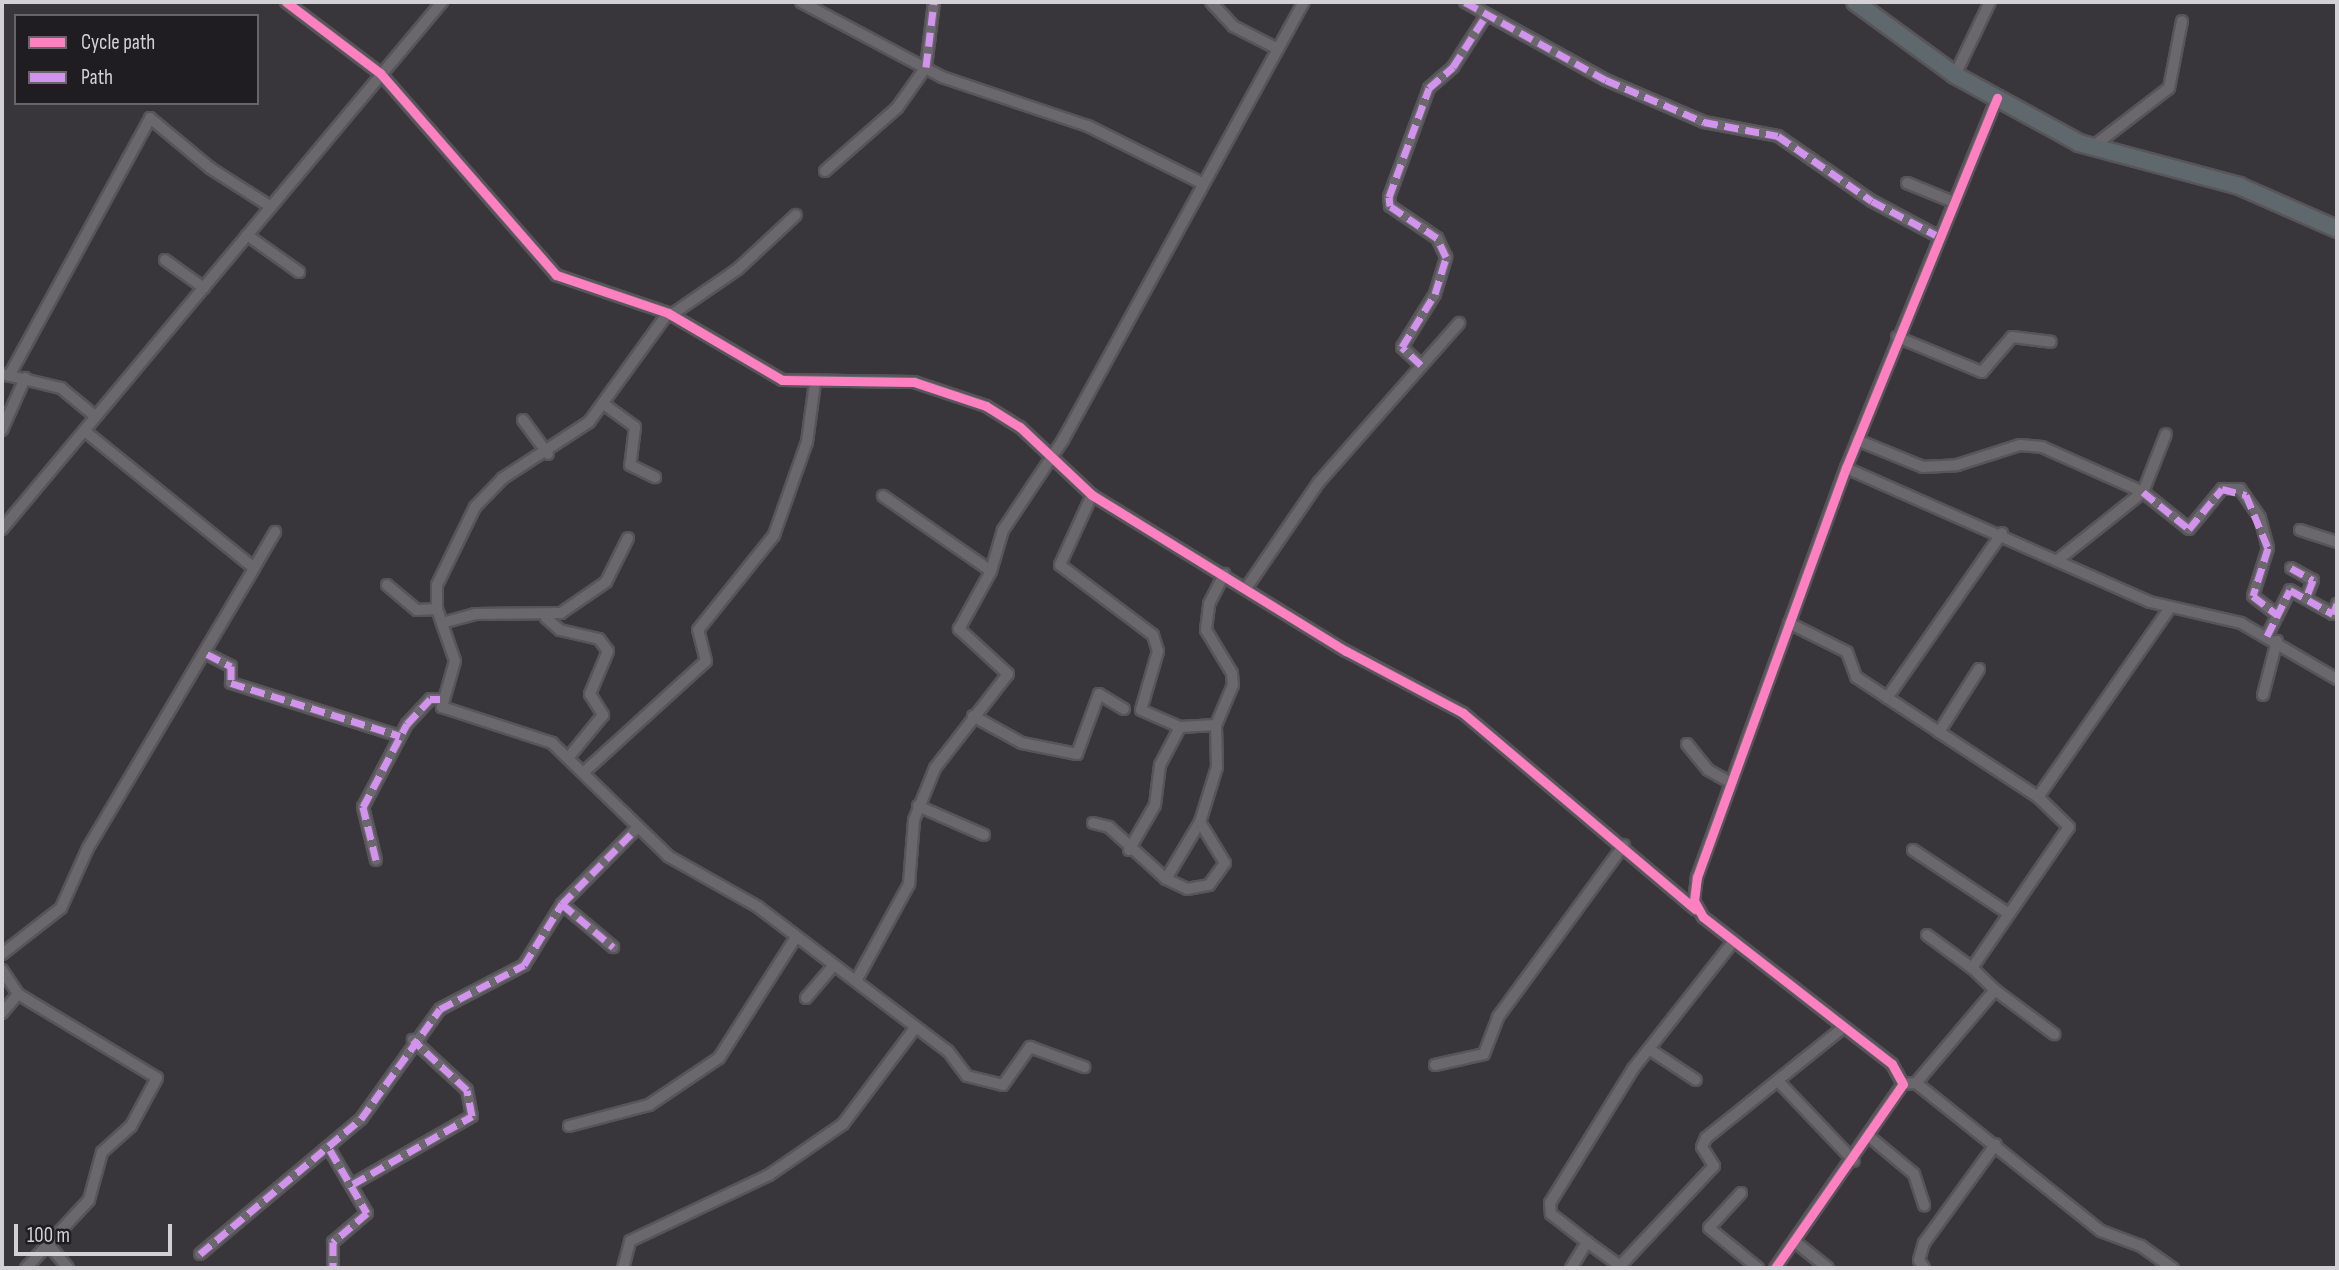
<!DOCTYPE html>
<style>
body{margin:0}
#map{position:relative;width:2339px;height:1270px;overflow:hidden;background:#39363b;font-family:"Sofia Sans Condensed",sans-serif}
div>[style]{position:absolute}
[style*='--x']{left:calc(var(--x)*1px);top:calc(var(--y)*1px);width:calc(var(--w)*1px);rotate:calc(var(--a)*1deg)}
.roads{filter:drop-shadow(2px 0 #575559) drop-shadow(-2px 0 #575559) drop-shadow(0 2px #575559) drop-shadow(0 -2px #575559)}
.minor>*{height:10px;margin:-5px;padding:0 5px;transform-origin:5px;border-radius:5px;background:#6a686c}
.trunk>*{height:16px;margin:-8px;padding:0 8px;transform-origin:8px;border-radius:8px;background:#5f686c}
.quiet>*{height:7px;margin-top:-3.5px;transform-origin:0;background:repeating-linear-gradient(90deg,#d193ec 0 14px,transparent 0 21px)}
.cycleway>*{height:9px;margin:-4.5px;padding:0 4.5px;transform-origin:4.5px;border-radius:4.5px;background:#ff80c0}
span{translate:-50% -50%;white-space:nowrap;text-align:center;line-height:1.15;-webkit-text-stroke:6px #1f1d21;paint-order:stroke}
.frame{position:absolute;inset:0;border:4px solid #d4d1d6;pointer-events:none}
.legend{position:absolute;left:14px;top:14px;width:245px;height:91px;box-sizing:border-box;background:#1f1d21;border:2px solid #676569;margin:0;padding:9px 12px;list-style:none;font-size:21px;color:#d4d1d6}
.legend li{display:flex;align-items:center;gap:14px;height:35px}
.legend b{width:35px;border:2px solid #676569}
.scale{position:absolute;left:14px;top:1224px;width:158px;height:32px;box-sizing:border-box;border:4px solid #d4d1d6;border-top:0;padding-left:9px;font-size:21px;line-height:24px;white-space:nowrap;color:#d4d1d6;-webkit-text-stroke:5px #1f1d21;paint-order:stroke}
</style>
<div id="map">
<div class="roads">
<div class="minor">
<i style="--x:286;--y:2;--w:118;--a:37.1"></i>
<i style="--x:380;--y:73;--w:268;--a:48.9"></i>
<i style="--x:556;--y:275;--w:118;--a:18.7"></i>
<i style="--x:668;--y:313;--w:132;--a:30.4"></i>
<i style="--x:782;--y:380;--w:132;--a:0.9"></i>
<i style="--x:914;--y:382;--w:76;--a:18.4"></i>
<i style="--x:986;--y:406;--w:40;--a:32"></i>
<i style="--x:1020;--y:427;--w:99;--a:43.4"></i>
<i style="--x:1092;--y:495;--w:298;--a:31.6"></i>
<i style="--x:1346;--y:651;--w:132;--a:27.9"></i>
<i style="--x:1463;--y:713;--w:304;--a:40.2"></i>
<i style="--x:801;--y:2;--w:160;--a:28"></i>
<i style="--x:942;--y:77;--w:154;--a:18.6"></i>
<i style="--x:1088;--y:126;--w:125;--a:26.6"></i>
<i style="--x:1211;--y:2;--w:33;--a:47"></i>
<i style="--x:1233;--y:26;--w:48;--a:27.1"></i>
<i style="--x:1465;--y:2;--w:161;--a:29"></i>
<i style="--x:1606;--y:80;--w:107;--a:23.2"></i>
<i style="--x:1704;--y:122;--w:75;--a:10.7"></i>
<i style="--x:1778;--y:136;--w:114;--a:34.7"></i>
<i style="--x:1872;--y:201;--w:72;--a:28"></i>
<i style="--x:1955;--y:75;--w:81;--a:-64.4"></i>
<i style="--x:2091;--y:148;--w:98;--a:-37.6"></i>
<i style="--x:2169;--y:88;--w:68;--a:-79"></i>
<i style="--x:825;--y:171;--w:96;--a:-41.2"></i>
<i style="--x:897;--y:108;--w:50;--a:-54.7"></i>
<i style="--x:926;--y:67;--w:65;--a:-83"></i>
<i style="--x:1907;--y:183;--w:48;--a:22.2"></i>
<i style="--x:247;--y:235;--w:64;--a:35.4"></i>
<i style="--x:165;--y:260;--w:48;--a:35.7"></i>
<i style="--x:668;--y:313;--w:135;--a:125.9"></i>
<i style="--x:589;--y:422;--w:103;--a:146.9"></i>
<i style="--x:503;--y:478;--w:40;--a:134"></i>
<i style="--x:475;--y:507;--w:87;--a:116"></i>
<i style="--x:437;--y:585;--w:24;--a:90"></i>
<i style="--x:437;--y:609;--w:55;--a:70.9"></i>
<i style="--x:455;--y:661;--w:48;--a:105.8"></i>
<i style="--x:442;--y:707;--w:116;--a:18.1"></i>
<i style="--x:552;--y:743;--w:162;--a:44.2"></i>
<i style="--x:668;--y:856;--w:103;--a:29.5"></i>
<i style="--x:758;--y:907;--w:238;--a:37.2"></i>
<i style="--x:948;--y:1051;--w:31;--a:53"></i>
<i style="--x:967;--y:1076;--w:37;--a:14"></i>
<i style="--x:1003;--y:1085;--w:47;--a:-54.6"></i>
<i style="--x:1030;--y:1047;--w:58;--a:20.3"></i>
<i style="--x:671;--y:315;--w:81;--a:-34.5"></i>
<i style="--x:738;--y:269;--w:79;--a:-43"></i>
<i style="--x:1897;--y:337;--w:92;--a:22.4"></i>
<i style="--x:1982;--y:372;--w:46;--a:-49.4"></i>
<i style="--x:2012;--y:337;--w:39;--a:7"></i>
<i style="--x:1421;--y:365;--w:26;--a:-137"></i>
<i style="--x:1402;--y:347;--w:62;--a:-58.1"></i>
<i style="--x:1435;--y:294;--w:39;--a:-73"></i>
<i style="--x:1446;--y:257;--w:21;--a:-115"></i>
<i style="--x:1437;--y:238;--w:57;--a:-145.8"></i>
<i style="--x:1390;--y:206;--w:9;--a:-96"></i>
<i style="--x:1389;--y:197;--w:116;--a:-69.8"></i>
<i style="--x:1429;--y:88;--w:32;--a:-41"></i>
<i style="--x:1453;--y:67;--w:59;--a:-57.4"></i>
<i style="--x:2;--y:374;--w:61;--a:13.3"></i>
<i style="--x:61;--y:388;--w:45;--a:39.6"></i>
<i style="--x:9;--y:376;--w:294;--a:-61.3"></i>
<i style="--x:150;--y:118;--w:78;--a:39.8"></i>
<i style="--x:210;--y:168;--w:72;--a:32.6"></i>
<i style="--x:605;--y:405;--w:37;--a:36"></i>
<i style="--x:635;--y:427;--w:38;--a:97"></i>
<i style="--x:630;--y:465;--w:28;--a:26"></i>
<i style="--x:523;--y:420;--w:42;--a:53.7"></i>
<i style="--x:2;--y:430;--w:57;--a:-66.1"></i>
<i style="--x:1857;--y:440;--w:71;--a:22.2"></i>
<i style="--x:1923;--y:467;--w:34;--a:-3"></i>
<i style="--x:1957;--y:465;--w:66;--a:-17.6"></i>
<i style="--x:2020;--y:445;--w:22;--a:5"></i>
<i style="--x:2042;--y:447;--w:111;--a:24"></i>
<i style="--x:2143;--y:492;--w:59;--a:38.8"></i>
<i style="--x:2189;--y:529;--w:52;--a:-50.5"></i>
<i style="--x:2222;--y:489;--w:18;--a:0"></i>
<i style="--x:2240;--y:489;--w:35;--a:55"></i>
<i style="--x:2260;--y:518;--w:31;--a:75"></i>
<i style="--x:2268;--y:548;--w:50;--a:107.4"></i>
<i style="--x:2253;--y:596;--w:31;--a:38"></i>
<i style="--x:1846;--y:468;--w:332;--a:23.8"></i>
<i style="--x:2150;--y:602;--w:93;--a:13"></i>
<i style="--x:2241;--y:623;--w:111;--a:30.3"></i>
<i style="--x:1092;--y:495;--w:77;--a:114.6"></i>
<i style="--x:1060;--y:565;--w:116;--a:37"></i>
<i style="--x:1153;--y:635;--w:17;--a:73"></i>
<i style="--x:1158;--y:651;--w:61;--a:106.1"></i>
<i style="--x:1141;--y:710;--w:43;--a:23.6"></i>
<i style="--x:1180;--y:727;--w:36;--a:-3"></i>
<i style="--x:883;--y:496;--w:131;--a:34.8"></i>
<i style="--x:2;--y:529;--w:687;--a:-50.14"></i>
<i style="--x:2300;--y:530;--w:39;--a:18"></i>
<i style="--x:2059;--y:559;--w:107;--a:-38.6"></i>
<i style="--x:2143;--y:492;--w:62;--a:-68.4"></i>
<i style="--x:254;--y:568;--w:42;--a:-59.7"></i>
<i style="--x:2291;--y:568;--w:25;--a:29"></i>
<i style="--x:2313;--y:580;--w:19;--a:111"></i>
<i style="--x:387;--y:585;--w:39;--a:40"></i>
<i style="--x:417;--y:610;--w:20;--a:-3"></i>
<i style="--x:1247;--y:587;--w:127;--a:-55.6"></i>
<i style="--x:1319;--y:482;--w:212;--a:-48.6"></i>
<i style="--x:546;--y:618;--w:18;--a:41"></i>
<i style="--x:560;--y:630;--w:40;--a:13"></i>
<i style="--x:599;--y:639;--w:15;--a:53"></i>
<i style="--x:608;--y:651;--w:47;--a:112.7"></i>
<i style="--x:590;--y:694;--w:25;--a:58"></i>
<i style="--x:603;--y:715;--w:55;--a:129.1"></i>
<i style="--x:442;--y:623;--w:34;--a:-15"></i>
<i style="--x:475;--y:614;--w:86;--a:-0.7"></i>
<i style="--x:561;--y:613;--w:55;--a:-34.6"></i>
<i style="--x:606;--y:582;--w:49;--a:-63.4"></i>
<i style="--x:1789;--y:623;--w:65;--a:26.6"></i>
<i style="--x:1847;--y:652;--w:27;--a:70"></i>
<i style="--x:1856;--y:677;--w:100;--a:33.5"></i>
<i style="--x:2267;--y:636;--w:51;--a:-63.4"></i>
<i style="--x:2290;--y:590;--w:49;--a:29.2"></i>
<i style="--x:2333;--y:614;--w:11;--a:-68"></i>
<i style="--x:207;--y:654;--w:27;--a:27"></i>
<i style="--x:231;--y:666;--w:17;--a:90"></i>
<i style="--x:231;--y:683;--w:177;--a:17.4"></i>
<i style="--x:1979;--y:669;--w:75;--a:122.4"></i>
<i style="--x:1939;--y:732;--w:118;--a:33.3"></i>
<i style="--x:2263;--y:695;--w:56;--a:-75.5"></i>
<i style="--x:1887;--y:698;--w:201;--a:-55.1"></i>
<i style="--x:973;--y:716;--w:56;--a:28.9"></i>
<i style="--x:1022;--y:743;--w:56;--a:11.3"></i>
<i style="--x:1077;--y:754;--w:64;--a:-69.9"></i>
<i style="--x:1099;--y:694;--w:29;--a:31"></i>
<i style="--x:1687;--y:744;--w:33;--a:51"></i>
<i style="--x:1708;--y:770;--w:26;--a:29"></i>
<i style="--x:583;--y:773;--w:166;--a:-42.3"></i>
<i style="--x:706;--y:661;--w:32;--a:-104"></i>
<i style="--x:698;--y:630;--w:122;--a:-51.3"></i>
<i style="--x:774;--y:535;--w:99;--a:-70.5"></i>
<i style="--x:807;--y:442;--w:60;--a:-82.3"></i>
<i style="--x:918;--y:806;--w:72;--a:23.7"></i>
<i style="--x:1093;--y:823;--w:16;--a:14"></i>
<i style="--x:1109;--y:827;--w:77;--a:42.4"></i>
<i style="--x:1166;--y:879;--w:66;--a:-59.2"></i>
<i style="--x:1129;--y:850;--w:52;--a:-60"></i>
<i style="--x:1155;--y:805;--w:40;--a:-82.9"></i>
<i style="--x:1160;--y:765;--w:43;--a:-62.2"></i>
<i style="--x:1913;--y:850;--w:114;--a:33.6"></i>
<i style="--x:376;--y:860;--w:55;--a:-103.8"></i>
<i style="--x:363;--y:807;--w:94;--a:-62.1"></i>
<i style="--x:407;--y:724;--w:34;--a:-47"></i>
<i style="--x:430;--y:699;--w:10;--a:0"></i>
<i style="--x:1166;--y:879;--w:23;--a:25"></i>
<i style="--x:1187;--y:889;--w:22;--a:-10"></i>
<i style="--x:1209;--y:885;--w:27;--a:-54"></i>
<i style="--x:1225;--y:863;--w:48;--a:-121.4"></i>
<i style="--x:1200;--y:822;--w:58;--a:-72.8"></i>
<i style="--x:1217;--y:767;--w:42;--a:-91.4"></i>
<i style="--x:1216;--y:725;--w:43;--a:-67"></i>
<i style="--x:1233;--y:685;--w:12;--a:-95"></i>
<i style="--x:1232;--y:673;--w:50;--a:-121.2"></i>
<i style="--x:1206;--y:630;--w:26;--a:-83"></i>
<i style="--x:1209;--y:604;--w:34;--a:-63"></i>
<i style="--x:562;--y:904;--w:67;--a:40.1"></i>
<i style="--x:1927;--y:935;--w:56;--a:36.3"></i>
<i style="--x:2;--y:954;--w:75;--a:-37.9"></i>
<i style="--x:61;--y:908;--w:66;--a:-65.8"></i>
<i style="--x:88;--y:848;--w:326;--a:-59.3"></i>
<i style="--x:254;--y:568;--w:218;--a:-141"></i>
<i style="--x:2;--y:970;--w:29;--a:56"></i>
<i style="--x:18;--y:994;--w:162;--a:31.1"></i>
<i style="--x:157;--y:1078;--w:55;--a:118.4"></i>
<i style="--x:131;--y:1126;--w:39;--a:138"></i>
<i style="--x:102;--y:1152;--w:50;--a:105.2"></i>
<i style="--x:89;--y:1200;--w:93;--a:132.8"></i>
<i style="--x:856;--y:981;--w:111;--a:-61.3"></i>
<i style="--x:909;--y:884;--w:64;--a:-85.5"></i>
<i style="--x:914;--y:820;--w:56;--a:-68"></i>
<i style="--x:935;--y:768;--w:119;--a:-52.2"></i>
<i style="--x:1008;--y:674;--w:67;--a:-137.4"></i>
<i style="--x:959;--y:629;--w:66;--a:-61.1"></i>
<i style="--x:991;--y:571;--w:43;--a:-73.7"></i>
<i style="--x:1003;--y:530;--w:108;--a:-56.3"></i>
<i style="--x:1063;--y:440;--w:500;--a:-61.2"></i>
<i style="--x:1995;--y:990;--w:74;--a:36.7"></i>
<i style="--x:806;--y:998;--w:43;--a:-49.7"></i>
<i style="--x:2;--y:1013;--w:25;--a:-50"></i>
<i style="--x:1649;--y:1049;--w:56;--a:33.4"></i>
<i style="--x:1435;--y:1065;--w:50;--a:-12.7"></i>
<i style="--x:1484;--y:1054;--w:40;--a:-69"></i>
<i style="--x:1498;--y:1017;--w:213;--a:-53.8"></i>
<i style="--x:1778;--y:1081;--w:110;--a:46.5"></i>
<i style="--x:1916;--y:1083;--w:237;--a:38.7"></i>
<i style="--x:2101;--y:1231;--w:43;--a:20.6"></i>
<i style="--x:2141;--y:1246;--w:39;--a:35"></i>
<i style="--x:1903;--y:1084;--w:13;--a:-4"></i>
<i style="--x:1916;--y:1083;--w:122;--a:-49.7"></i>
<i style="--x:1995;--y:990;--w:32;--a:-136"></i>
<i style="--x:1972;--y:968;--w:171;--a:-55.5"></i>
<i style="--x:2069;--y:827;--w:43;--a:-135.9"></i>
<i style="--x:2038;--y:797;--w:231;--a:-55.1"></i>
<i style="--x:569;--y:1126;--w:83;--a:-14.7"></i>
<i style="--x:649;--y:1105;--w:84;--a:-33.9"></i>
<i style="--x:719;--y:1058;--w:143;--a:-57.5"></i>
<i style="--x:1871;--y:1138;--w:56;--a:39.9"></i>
<i style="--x:1914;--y:1174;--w:33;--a:72"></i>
<i style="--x:330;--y:1150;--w:73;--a:59.6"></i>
<i style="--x:367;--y:1213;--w:45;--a:139.5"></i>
<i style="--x:333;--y:1242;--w:26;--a:90"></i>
<i style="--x:353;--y:1184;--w:137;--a:-29.7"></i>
<i style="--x:472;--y:1116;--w:26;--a:-101"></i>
<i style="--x:467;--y:1090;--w:74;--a:-137.2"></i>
<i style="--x:1741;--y:1193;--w:47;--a:132.4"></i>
<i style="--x:1709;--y:1228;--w:63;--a:39.2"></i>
<i style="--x:1794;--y:1241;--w:43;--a:38.5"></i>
<i style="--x:1587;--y:1242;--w:44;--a:35.8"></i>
<i style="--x:48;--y:1244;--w:31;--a:50"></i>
<i style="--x:200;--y:1254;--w:210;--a:-40"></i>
<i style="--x:361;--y:1119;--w:135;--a:-54.3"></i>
<i style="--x:440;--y:1009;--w:95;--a:-27.6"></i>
<i style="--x:524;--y:965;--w:72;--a:-58.1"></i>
<i style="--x:562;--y:904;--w:105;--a:-45.4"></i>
<i style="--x:1620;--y:1266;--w:137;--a:-46.8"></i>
<i style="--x:1714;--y:1166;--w:22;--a:-122"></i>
<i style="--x:1702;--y:1147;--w:10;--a:-66"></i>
<i style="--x:1706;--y:1138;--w:176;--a:-38.8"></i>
<i style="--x:623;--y:1268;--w:28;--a:-75"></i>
<i style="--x:630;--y:1241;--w:154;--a:-25.4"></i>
<i style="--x:769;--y:1175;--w:90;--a:-34.6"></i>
<i style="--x:843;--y:1124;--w:120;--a:-53.1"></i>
<i style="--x:1571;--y:1268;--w:31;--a:-58"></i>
<i style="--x:1587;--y:1242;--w:46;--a:-142.1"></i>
<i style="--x:1551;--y:1214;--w:11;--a:-95"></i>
<i style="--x:1550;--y:1203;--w:158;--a:-58.2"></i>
<i style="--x:1633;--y:1069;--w:160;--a:-51.8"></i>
<i style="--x:1775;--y:1268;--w:224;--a:-55.2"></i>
<i style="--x:1903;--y:1084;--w:23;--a:-119"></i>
<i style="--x:1892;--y:1064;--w:239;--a:-142.1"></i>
<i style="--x:1703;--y:917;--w:18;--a:-119"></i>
<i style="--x:1694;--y:901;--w:24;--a:-83"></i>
<i style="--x:1697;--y:877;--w:435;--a:-70"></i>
<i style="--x:1846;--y:468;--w:400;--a:-67.8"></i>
<i style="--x:1924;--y:1268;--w:9;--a:-122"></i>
<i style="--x:1919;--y:1260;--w:18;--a:-74"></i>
<i style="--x:1924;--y:1243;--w:122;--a:-54"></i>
</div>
<div class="trunk">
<i style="--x:1855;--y:2;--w:124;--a:36.1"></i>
<i style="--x:1955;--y:75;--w:141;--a:28.7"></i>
<i style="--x:2079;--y:143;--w:166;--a:15"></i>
<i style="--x:2239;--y:186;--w:107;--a:23.7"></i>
</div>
</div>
<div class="quiet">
<i style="--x:1465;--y:2;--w:161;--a:29"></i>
<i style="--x:1606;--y:80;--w:107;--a:23.2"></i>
<i style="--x:1704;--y:122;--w:75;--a:10.7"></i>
<i style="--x:1778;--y:136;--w:114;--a:34.7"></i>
<i style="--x:1872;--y:201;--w:72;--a:28"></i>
<i style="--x:926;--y:67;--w:65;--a:-83"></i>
<i style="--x:1421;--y:365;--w:26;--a:-137"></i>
<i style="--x:1402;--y:347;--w:62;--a:-58.1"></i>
<i style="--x:1435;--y:294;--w:39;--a:-73"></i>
<i style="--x:1446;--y:257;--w:21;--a:-115"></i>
<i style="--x:1437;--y:238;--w:57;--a:-145.8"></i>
<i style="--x:1390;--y:206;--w:9;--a:-96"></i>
<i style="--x:1389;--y:197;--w:116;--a:-69.8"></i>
<i style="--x:1429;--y:88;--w:32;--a:-41"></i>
<i style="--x:1453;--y:67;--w:59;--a:-57.4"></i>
<i style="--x:2143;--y:492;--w:59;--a:38.8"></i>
<i style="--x:2189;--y:529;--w:52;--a:-50.5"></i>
<i style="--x:2222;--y:489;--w:25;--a:14"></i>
<i style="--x:2246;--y:495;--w:57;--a:67.5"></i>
<i style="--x:2268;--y:548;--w:50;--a:107.4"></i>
<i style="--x:2253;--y:596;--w:31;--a:38"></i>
<i style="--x:2291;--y:568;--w:25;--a:29"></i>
<i style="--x:2313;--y:580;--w:19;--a:111"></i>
<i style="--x:2267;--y:636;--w:51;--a:-63.4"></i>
<i style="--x:2290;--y:590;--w:49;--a:29.2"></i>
<i style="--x:2333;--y:614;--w:11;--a:-68"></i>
<i style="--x:207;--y:654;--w:27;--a:27"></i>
<i style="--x:231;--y:666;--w:17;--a:90"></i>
<i style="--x:231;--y:683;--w:177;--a:17.4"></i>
<i style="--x:376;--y:860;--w:55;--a:-103.8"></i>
<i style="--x:363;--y:807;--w:94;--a:-62.1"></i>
<i style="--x:407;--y:724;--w:34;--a:-47"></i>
<i style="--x:430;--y:699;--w:10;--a:0"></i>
<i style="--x:562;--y:904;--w:67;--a:40.1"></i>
<i style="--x:330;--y:1150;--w:73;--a:59.6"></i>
<i style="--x:367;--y:1213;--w:45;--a:139.5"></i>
<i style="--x:333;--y:1242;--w:26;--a:90"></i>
<i style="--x:353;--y:1184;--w:137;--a:-29.7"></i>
<i style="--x:472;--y:1116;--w:26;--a:-101"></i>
<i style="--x:467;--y:1090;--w:74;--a:-137.2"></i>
<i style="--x:200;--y:1254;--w:210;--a:-40"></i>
<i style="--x:361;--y:1119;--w:135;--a:-54.3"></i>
<i style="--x:440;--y:1009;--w:95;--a:-27.6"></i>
<i style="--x:524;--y:965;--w:72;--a:-58.1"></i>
<i style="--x:562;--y:904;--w:105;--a:-45.4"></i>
</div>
<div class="cycleway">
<i style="--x:286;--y:2;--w:118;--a:37.1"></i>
<i style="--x:380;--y:73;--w:268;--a:48.9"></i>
<i style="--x:556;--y:275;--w:118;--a:18.7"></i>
<i style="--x:668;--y:313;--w:132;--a:30.4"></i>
<i style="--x:782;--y:380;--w:132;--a:0.9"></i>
<i style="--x:914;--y:382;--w:76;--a:18.4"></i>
<i style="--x:986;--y:406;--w:40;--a:32"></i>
<i style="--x:1020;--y:427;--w:99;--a:43.4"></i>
<i style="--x:1092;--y:495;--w:298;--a:31.6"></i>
<i style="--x:1346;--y:651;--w:132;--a:27.9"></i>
<i style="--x:1463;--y:713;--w:304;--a:40.2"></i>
<i style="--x:1775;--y:1268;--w:224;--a:-55.2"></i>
<i style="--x:1903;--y:1084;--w:23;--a:-119"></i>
<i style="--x:1892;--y:1064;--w:239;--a:-142.1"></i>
<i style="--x:1703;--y:917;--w:18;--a:-119"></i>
<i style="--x:1694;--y:901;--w:24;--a:-83"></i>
<i style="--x:1697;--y:877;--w:435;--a:-70"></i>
<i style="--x:1846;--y:468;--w:400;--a:-67.8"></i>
</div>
<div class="frame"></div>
<ul class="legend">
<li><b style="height:9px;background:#ff80c0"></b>Cycle path</li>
<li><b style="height:9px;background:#d193ec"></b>Path</li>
</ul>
<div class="scale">100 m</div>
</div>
